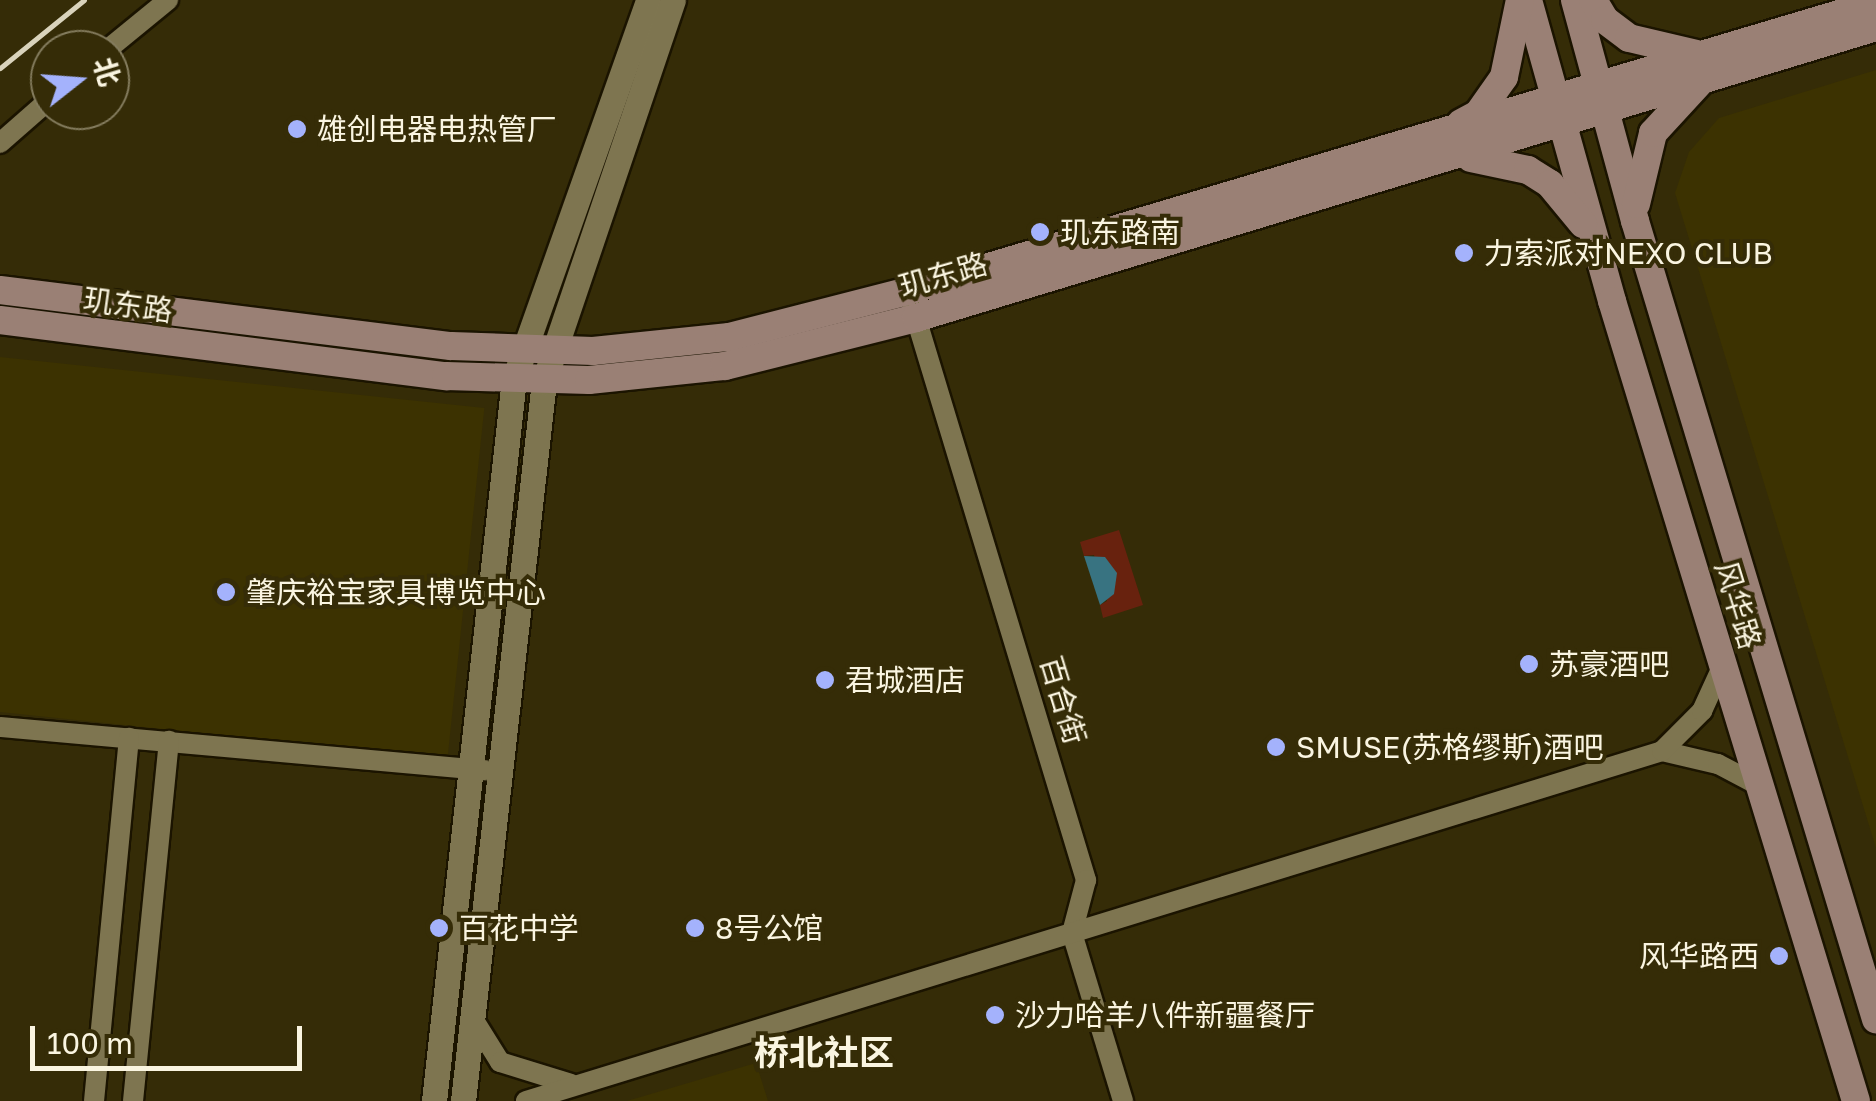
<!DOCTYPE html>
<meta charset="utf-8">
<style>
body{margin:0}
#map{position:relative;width:1876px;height:1101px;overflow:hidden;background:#352c07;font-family:"Golos Text","Noto Sans SC",sans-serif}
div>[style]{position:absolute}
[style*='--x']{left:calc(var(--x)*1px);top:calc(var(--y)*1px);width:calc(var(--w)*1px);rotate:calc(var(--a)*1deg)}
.built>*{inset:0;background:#3c3201;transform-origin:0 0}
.green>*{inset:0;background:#68220e}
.water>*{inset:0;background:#387381}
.roads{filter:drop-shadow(2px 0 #1b1400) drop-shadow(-2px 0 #1b1400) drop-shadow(0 2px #1b1400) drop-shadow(0 -2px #1b1400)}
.minor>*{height:20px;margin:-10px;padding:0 10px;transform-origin:10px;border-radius:10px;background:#7e7550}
.tertiary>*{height:25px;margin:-12.5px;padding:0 12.5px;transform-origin:12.5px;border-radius:12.5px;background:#7e7550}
.secondary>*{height:28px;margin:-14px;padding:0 14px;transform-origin:14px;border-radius:14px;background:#9a8075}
.rail>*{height:5px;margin:-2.5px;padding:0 2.5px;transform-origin:2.5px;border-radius:2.5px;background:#d9d3bc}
.dots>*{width:28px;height:28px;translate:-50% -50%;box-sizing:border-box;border:5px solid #352c07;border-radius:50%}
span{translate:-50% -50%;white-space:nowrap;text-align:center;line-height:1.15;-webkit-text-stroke:8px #352c07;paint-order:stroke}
.poi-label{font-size:30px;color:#faf5e1}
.left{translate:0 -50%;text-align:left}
.right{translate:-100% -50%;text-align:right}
.street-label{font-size:30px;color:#faf5e1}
.quarter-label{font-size:35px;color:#faf5e1;font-weight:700}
.north{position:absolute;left:30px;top:30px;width:100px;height:100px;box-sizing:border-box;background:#352c07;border:2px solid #847c5e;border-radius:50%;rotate:73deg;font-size:28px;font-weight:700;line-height:40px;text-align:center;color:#faf5e1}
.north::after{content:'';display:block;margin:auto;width:35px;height:45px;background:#a4b2fc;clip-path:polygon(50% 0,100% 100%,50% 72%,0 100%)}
.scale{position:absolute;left:30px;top:1026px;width:272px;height:45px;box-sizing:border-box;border:5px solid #faf5e1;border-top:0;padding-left:12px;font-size:30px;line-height:35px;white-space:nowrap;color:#faf5e1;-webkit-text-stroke:8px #352c07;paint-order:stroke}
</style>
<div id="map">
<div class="built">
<i style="clip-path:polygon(1876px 70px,1876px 848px,1675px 193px,1689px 152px,1719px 118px)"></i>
<i style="left:0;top:357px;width:487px;height:353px;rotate:6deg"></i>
<i style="clip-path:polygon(756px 1063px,768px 1101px,627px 1101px)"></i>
</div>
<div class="green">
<i style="clip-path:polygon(1119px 530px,1143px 605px,1103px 618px,1100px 605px,1107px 601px,1094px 555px,1084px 556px,1080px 542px)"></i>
</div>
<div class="water">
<i style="clip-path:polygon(1084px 556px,1105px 557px,1117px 573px,1114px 594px,1100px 605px)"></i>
</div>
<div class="roads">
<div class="minor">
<i style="--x:107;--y:50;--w:79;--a:-39.3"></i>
<i style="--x:0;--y:143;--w:67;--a:-41.3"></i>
<i style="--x:913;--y:308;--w:598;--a:73.17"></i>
<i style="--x:1086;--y:880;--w:55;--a:104.8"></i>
<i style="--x:1072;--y:933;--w:176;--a:73.1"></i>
<i style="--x:0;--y:727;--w:488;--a:5.1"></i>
<i style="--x:1662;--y:751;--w:57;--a:13.1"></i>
<i style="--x:1718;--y:764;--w:47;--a:27.6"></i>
<i style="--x:472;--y:1017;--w:53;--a:58.1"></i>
<i style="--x:500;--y:1062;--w:74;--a:17.2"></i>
<i style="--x:94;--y:1101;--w:365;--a:-84.5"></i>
<i style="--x:133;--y:1101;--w:362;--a:-84.3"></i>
<i style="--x:526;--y:1101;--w:1189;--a:-17.12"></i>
<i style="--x:1662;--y:751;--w:57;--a:-45"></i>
<i style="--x:1702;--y:711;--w:51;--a:-65.5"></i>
</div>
<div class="tertiary">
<i style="--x:434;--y:1101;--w:726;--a:-83.68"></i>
<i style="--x:514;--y:379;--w:402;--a:-70.5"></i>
<i style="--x:463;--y:1101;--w:725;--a:-83.58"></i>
<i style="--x:544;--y:381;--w:402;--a:-71.3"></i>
</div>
<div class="secondary">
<i style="--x:1528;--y:0;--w:313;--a:74.4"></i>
<i style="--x:1612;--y:301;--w:836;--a:73.04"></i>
<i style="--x:1575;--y:0;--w:229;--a:74.8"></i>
<i style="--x:1635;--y:221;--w:834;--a:73.2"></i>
<i style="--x:1593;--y:0;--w:23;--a:59"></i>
<i style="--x:1605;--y:20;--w:30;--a:37"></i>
<i style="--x:1629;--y:38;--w:69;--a:13.4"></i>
<i style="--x:1461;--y:123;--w:19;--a:-28"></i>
<i style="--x:1478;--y:114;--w:45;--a:-54.9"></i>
<i style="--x:1504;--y:77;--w:79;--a:-78.3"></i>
<i style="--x:1471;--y:158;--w:58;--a:11.9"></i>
<i style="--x:1528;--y:170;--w:26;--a:32"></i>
<i style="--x:1550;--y:184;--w:52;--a:50.5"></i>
<i style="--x:1636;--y:204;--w:73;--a:-76.5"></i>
<i style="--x:1653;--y:133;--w:68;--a:-47.4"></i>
<i style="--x:0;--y:290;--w:454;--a:7.1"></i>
<i style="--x:451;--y:346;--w:142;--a:2"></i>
<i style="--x:593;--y:351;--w:137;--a:-5.9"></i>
<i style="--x:729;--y:337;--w:185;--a:-14.4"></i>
<i style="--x:908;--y:291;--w:1010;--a:-16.57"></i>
<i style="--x:0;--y:320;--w:450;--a:7.2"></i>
<i style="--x:446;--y:376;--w:143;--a:1.6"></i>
<i style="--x:589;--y:380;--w:137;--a:-5.9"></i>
<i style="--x:725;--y:366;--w:197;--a:-14.1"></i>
<i style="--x:916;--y:318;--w:1003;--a:-16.86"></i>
</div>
</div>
<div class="rail">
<i style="--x:0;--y:68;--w:108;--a:-39"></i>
</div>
<div class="dots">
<i style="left:297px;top:129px;background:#a4b2fc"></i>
<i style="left:1040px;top:232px;background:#a4b2fc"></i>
<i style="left:1464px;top:253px;background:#a4b2fc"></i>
<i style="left:226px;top:592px;background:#a4b2fc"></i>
<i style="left:1529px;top:664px;background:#a4b2fc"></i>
<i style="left:825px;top:680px;background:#a4b2fc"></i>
<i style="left:1276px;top:747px;background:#a4b2fc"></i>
<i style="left:439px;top:928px;background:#a4b2fc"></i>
<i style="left:695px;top:928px;background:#a4b2fc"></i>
<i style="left:1779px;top:956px;background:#a4b2fc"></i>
<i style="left:995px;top:1015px;background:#a4b2fc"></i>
</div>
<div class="poi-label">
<span class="left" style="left:317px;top:129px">雄创电器电热管厂</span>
<span class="left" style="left:1060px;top:232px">玑东路南</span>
<span class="left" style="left:1484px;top:253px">力索派对NEXO CLUB</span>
<span class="left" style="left:246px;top:592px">肇庆裕宝家具博览中心</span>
<span class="left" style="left:1549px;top:664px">苏豪酒吧</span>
<span class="left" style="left:845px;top:680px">君城酒店</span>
<span class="left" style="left:1296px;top:747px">SMUSE(苏格缪斯)酒吧</span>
<span class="left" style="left:459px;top:928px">百花中学</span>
<span class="left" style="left:715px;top:928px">8号公馆</span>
<span class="right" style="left:1759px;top:956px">风华路西</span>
<span class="left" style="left:1015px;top:1015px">沙力哈羊八件新疆餐厅</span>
</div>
<div class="street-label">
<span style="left:943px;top:275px;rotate:-16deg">玑东路</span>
<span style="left:128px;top:305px;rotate:8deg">玑东路</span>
<span style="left:1738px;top:605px;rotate:73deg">风华路</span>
<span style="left:1063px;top:700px;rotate:73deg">百合街</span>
</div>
<div class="quarter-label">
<span style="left:824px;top:1052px">桥北社区</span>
</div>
<div class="north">北</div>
<div class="scale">100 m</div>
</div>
